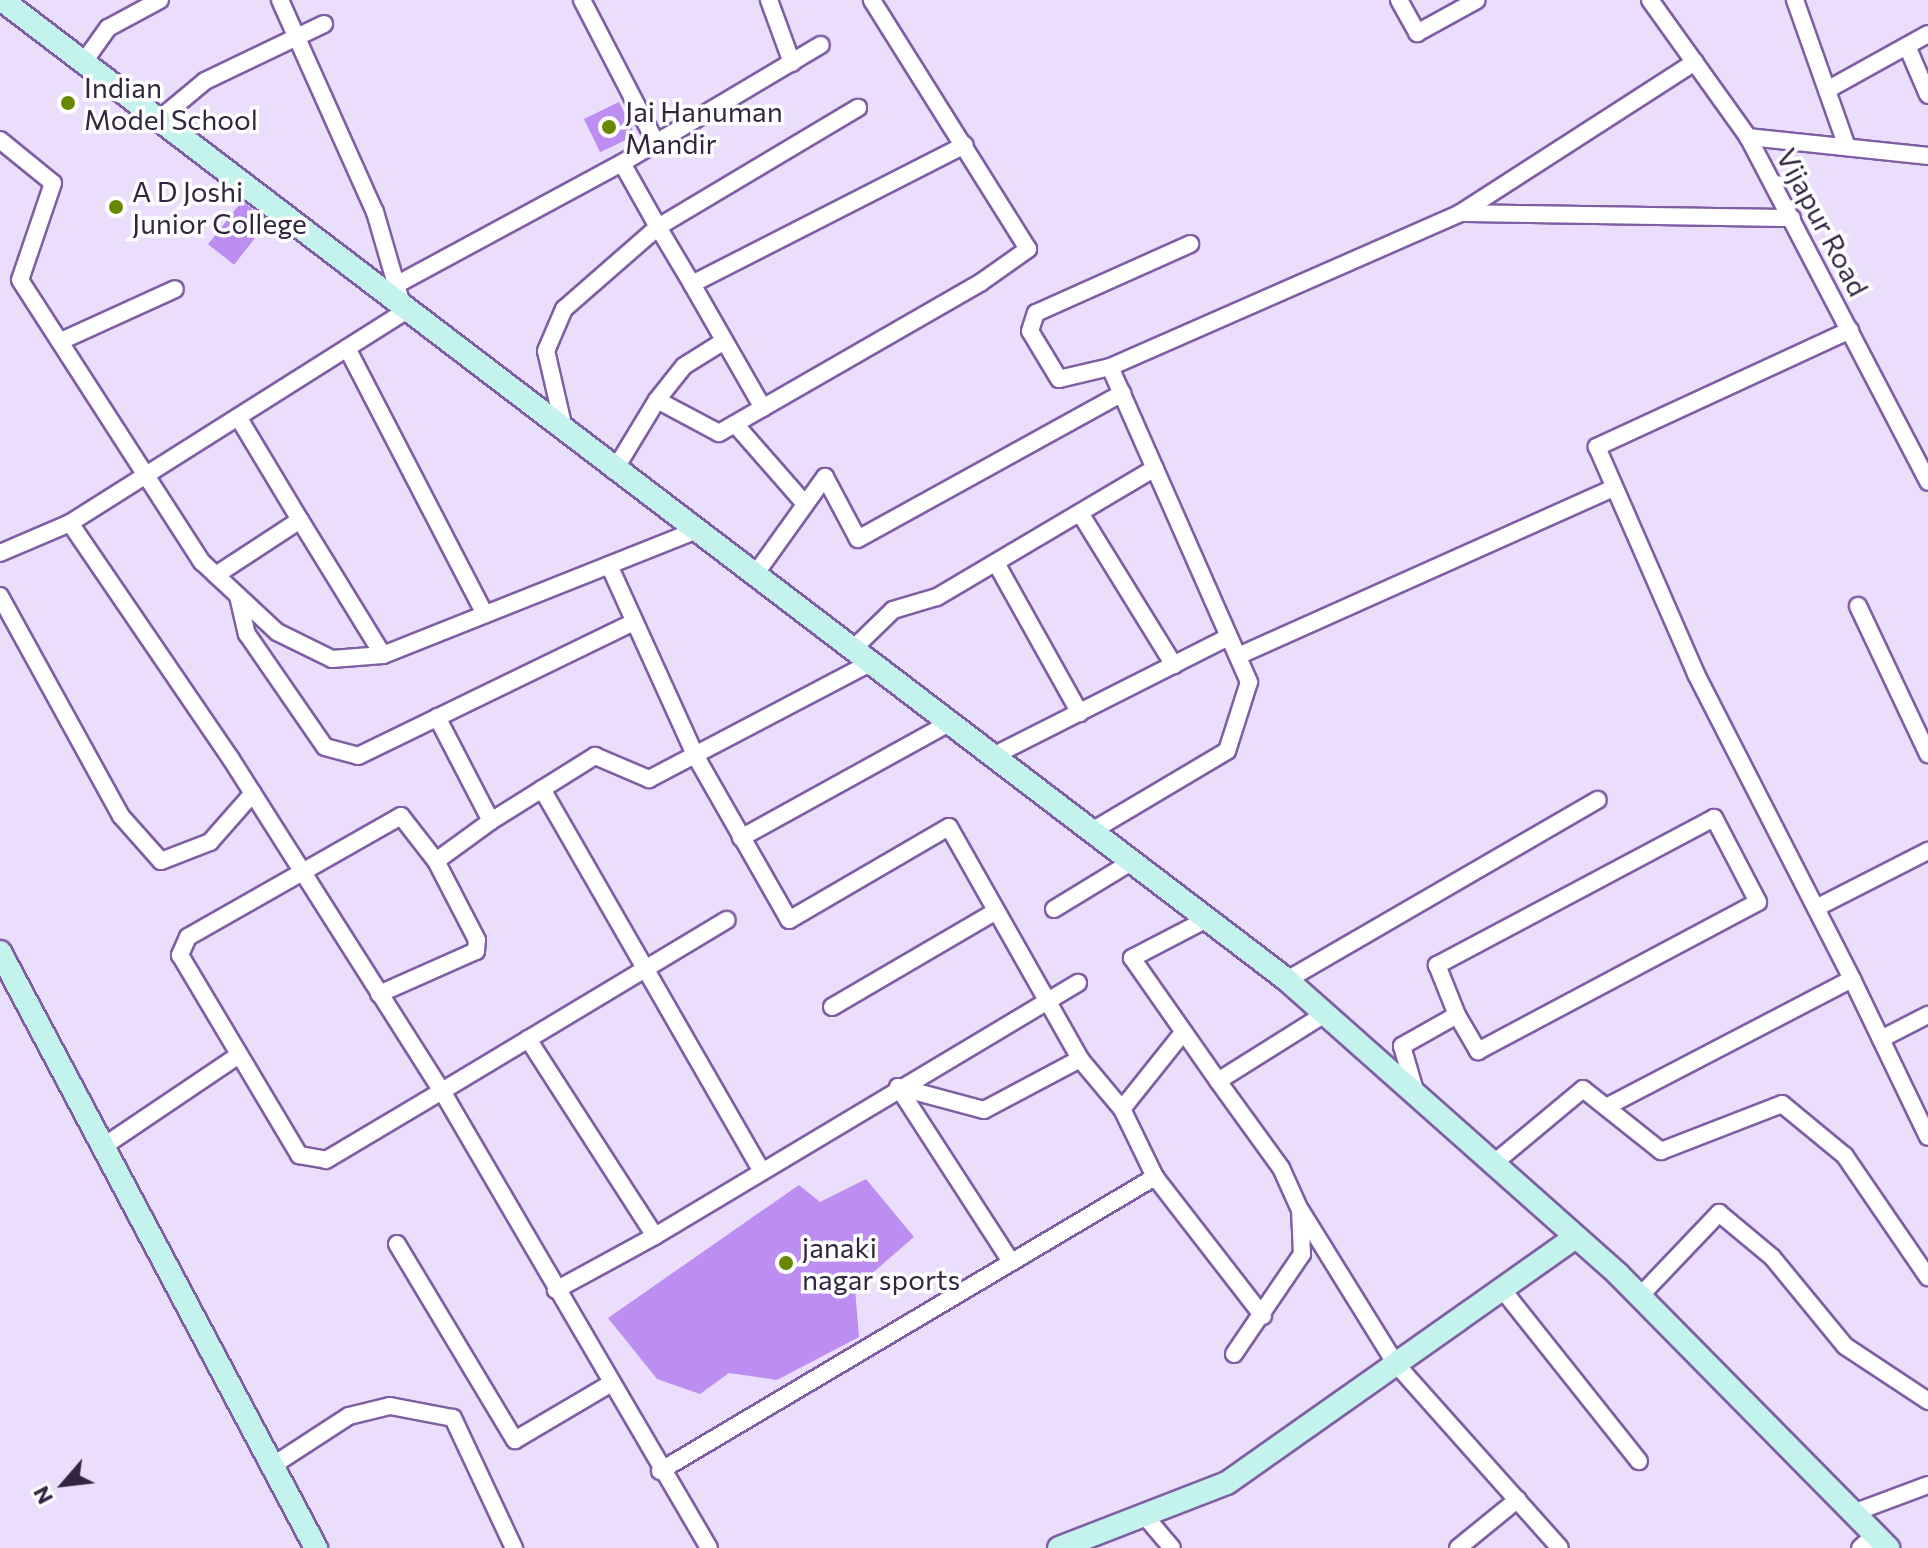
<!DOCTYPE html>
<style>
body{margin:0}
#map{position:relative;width:1928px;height:1548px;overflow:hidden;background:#ebdefd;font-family:Commissioner,sans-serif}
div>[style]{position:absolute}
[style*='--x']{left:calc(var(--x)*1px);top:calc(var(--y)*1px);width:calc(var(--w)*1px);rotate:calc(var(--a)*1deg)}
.building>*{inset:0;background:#bc8ef2;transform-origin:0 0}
.roads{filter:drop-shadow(2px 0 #7f5fa4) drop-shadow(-2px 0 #7f5fa4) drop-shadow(0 2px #7f5fa4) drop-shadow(0 -2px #7f5fa4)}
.street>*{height:16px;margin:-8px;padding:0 8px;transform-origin:8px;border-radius:8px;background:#fff}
.secondary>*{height:22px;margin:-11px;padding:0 11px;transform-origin:11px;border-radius:11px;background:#c4f3ee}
.dots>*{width:22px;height:22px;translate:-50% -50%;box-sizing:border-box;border:4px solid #fff;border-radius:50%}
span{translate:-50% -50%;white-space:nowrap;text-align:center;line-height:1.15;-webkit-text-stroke:7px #fff;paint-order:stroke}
.poi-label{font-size:28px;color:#322542}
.left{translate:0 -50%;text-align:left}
.street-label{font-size:28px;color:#322542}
.north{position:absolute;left:24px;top:1444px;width:80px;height:80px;-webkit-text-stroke:6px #fff;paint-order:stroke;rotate:242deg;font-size:22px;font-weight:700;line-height:32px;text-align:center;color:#322542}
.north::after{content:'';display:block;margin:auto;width:28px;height:36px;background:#322542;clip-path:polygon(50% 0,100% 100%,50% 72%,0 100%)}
</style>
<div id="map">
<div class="building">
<i style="left:619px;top:102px;width:37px;height:39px;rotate:64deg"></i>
<i style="left:242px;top:201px;width:33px;height:55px;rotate:38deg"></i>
<i style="clip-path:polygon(866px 1179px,914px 1237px,855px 1288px,859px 1337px,777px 1380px,729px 1373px,700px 1394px,657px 1379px,608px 1318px,799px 1185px,820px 1202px)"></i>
</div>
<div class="roads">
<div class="street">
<i style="--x:280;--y:0;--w:232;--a:65.9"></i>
<i style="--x:375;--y:212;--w:104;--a:73.8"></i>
<i style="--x:404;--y:312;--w:395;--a:147.7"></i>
<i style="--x:70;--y:523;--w:286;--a:55.7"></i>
<i style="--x:231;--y:759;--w:393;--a:57.6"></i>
<i style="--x:442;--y:1091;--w:332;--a:-31"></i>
<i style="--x:582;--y:0;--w:161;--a:62.6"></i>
<i style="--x:769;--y:0;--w:67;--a:69.9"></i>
<i style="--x:1399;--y:0;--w:38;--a:61"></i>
<i style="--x:1417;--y:33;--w:68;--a:-28.8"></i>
<i style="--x:1650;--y:0;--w:168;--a:54.4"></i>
<i style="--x:1748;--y:137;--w:389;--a:62.4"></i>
<i style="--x:1795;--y:0;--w:156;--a:70.5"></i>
<i style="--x:1907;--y:46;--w:53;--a:66.8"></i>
<i style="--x:83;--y:63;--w:43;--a:-54.5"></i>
<i style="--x:108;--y:28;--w:59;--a:-28.3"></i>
<i style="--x:1827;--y:90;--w:115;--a:-29"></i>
<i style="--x:157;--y:121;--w:62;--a:-39.8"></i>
<i style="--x:205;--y:81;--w:132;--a:-25.6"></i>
<i style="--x:1748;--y:137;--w:181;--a:6"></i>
<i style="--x:0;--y:140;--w:68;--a:39.1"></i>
<i style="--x:53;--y:183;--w:102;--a:108.8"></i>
<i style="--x:20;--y:280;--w:336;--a:57.2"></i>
<i style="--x:202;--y:562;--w:103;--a:43"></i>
<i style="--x:277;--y:632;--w:61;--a:26.1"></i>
<i style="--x:332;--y:659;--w:51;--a:-4.5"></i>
<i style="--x:383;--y:655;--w:336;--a:-21.7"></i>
<i style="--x:1462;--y:212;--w:277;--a:-32.8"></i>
<i style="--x:692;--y:284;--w:66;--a:-120.8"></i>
<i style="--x:658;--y:227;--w:233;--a:-30.8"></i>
<i style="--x:396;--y:285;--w:257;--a:-28.4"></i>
<i style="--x:1850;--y:330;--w:279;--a:155.2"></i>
<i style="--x:1597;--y:447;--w:248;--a:66.4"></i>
<i style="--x:1696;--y:674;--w:343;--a:62.9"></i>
<i style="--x:61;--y:341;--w:125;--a:-24.5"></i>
<i style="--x:347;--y:348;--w:300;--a:62.6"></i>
<i style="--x:1110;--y:367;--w:52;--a:166.8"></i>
<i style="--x:1059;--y:379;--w:56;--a:-121.1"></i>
<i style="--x:1030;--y:331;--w:19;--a:-72"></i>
<i style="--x:1036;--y:313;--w:169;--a:-24.1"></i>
<i style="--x:657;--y:400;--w:43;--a:-51.5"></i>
<i style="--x:684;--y:366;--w:47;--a:-32"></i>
<i style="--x:763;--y:408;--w:143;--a:-119.8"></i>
<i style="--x:692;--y:284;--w:306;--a:-27"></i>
<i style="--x:735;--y:424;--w:106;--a:48.8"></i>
<i style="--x:565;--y:433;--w:84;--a:-103"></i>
<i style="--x:546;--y:351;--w:46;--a:-66.8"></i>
<i style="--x:564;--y:309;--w:125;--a:-41.1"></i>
<i style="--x:658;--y:227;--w:73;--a:-119.4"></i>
<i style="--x:622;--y:163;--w:231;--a:-30.7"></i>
<i style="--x:614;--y:471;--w:83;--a:-58.8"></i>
<i style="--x:657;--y:400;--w:70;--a:28"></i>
<i style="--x:719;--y:433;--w:301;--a:-29.9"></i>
<i style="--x:980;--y:283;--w:59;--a:-35.3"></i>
<i style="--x:1028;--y:249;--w:294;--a:-122.1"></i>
<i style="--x:1080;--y:513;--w:179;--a:58.3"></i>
<i style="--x:300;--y:520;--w:158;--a:58.4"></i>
<i style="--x:0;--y:553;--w:76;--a:-23.2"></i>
<i style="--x:996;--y:563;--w:172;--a:60.8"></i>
<i style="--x:609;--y:565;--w:209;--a:65.6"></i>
<i style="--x:695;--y:755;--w:190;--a:60.3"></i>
<i style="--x:789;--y:920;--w:185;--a:-30.2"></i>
<i style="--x:949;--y:827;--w:266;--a:60.5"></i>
<i style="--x:216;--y:575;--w:100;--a:-33.2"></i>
<i style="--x:300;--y:520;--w:120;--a:-121"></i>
<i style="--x:754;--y:576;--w:122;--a:-54.4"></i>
<i style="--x:825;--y:477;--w:70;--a:62"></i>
<i style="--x:858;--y:539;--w:302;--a:-28.9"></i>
<i style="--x:0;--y:596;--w:251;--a:61.2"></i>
<i style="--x:121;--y:816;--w:60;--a:48.4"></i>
<i style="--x:161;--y:861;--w:53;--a:-21.2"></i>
<i style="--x:210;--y:842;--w:65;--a:-48.7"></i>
<i style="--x:238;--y:596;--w:39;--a:77"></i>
<i style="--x:247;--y:634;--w:137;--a:55.4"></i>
<i style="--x:325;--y:747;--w:34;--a:15"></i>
<i style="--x:358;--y:756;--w:307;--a:-25.9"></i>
<i style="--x:1858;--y:606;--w:164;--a:64.7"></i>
<i style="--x:852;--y:650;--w:57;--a:-44.3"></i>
<i style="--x:893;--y:610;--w:46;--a:-16.5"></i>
<i style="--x:937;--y:597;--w:253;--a:-30.6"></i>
<i style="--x:1238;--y:656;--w:412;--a:-24.1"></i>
<i style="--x:437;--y:717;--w:117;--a:62.6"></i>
<i style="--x:993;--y:756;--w:264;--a:-26.8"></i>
<i style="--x:542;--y:789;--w:441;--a:60.1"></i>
<i style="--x:1092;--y:831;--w:157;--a:-30.7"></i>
<i style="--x:1227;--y:751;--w:72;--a:-72.3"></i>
<i style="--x:1249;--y:682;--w:344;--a:-113.8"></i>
<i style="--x:1110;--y:367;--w:382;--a:-23.7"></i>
<i style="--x:1460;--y:213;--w:332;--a:0.9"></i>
<i style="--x:741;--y:838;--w:238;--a:-28.9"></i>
<i style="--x:436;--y:861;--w:57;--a:-127.9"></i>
<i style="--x:401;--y:816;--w:245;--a:150.4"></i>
<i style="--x:188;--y:937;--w:20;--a:114"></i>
<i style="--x:180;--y:955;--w:233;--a:59.2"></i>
<i style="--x:299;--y:1155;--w:27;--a:10"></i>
<i style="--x:326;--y:1160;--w:135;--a:-30.7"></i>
<i style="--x:442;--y:1091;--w:529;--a:59.7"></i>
<i style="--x:1816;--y:908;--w:126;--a:-27"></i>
<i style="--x:1054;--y:909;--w:92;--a:-31.3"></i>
<i style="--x:1209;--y:918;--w:87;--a:152.5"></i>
<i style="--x:1132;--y:958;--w:150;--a:55"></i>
<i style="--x:1287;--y:980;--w:359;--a:-30.1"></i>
<i style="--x:379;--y:994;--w:106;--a:-23.9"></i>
<i style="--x:476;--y:951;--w:11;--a:-85"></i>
<i style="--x:477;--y:940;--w:89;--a:-117.4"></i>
<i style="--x:436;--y:861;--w:68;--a:-36"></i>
<i style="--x:491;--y:821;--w:123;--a:-32"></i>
<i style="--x:595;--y:756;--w:59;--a:23.1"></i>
<i style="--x:649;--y:779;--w:250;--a:-27.7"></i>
<i style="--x:832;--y:1007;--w:190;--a:-30.3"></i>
<i style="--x:528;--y:1039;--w:234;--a:57.2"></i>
<i style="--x:655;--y:1236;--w:113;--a:151.4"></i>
<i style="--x:1881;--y:1039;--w:53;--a:-27.1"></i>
<i style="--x:898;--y:1087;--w:89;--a:15"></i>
<i style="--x:984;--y:1110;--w:109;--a:-28"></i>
<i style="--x:1080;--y:1059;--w:65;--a:50"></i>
<i style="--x:1122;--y:1109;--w:95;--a:-51.4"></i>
<i style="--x:898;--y:1087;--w:208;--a:57.1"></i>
<i style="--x:1416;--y:1094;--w:50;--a:-106.3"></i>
<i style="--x:1402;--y:1046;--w:63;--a:-29.4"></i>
<i style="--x:1457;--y:1015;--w:42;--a:59.7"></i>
<i style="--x:1478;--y:1051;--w:317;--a:-28"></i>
<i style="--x:1758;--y:902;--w:95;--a:-117.6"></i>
<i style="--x:1714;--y:818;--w:314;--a:152"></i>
<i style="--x:1437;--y:965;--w:54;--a:68.2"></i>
<i style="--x:1606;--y:1107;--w:277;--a:-27.5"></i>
<i style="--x:1852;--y:979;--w:175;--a:64.3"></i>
<i style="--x:1122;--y:1109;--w:76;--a:64.1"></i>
<i style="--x:104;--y:1146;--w:163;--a:-34"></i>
<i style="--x:1493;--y:1164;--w:117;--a:-39.8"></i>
<i style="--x:1583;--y:1089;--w:100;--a:38.5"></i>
<i style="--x:1661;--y:1151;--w:130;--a:-21.2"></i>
<i style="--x:1782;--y:1104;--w:82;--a:39.5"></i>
<i style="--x:1845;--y:1156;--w:147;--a:55.6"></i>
<i style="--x:1301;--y:1211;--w:180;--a:58.2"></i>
<i style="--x:1396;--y:1364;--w:246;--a:48.3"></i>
<i style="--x:655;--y:1236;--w:493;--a:-30.9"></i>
<i style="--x:397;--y:1244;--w:229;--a:59"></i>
<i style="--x:515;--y:1440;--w:110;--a:-30.5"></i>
<i style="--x:1502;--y:1289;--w:220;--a:51.5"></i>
<i style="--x:1640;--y:1296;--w:115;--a:-46.4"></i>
<i style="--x:1719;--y:1213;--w:69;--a:39.7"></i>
<i style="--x:1772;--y:1257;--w:115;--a:50.6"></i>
<i style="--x:1845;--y:1346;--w:100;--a:33.5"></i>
<i style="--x:1234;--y:1354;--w:121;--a:-55.8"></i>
<i style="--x:1302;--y:1254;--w:44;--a:-92.6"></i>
<i style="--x:1300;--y:1210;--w:46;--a:-114.3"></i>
<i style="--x:1281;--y:1168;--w:107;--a:-125.9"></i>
<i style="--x:1218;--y:1081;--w:126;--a:-32.1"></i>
<i style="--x:275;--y:1464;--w:88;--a:-33"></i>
<i style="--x:349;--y:1416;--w:42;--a:-13.7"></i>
<i style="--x:390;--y:1406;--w:64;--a:10.8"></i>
<i style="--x:453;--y:1418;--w:144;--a:64.9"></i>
<i style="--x:660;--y:1471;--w:576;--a:-30.71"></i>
<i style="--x:1155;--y:1177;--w:176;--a:52.2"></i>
<i style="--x:1853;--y:1513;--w:80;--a:-20.5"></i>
<i style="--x:1144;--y:1515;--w:43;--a:49.7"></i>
<i style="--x:1458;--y:1548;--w:77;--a:-39.2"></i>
<i style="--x:1860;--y:1548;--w:20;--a:-41"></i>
</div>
<div class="secondary">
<i style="--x:2;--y:0;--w:1616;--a:37.33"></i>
<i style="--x:1287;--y:980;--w:443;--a:41.6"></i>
<i style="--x:1618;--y:1274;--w:385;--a:45.4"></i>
<i style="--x:0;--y:952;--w:675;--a:62.07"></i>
<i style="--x:1059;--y:1548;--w:180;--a:-21.2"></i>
<i style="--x:1227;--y:1483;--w:427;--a:-35.2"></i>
</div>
</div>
<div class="dots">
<i style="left:68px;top:103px;background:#688802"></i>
<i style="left:609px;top:127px;background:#688802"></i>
<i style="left:116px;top:207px;background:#688802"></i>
<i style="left:786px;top:1263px;background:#688802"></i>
</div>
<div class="poi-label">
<span class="left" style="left:84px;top:103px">Indian<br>Model School</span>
<span class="left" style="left:625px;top:127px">Jai Hanuman<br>Mandir</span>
<span class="left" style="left:132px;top:207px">A D Joshi<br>Junior College</span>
<span class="left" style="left:802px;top:1263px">janaki<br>nagar sports</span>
</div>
<div class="street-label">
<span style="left:1823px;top:222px;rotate:62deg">Vijapur Road</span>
</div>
<div class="north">N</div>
</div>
